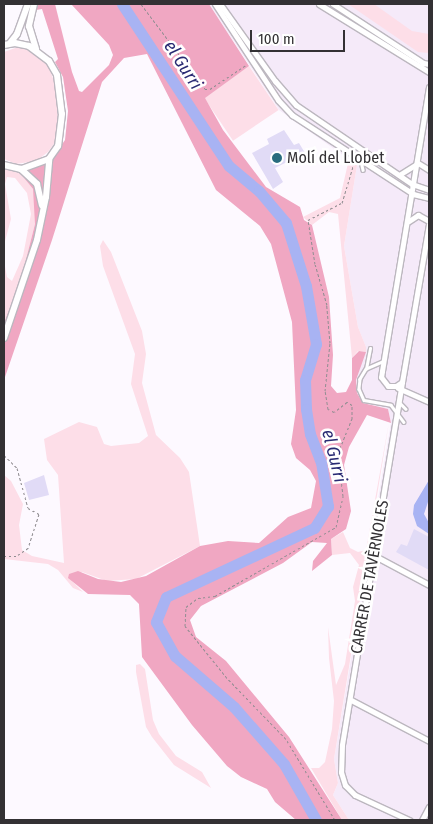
<!DOCTYPE html>
<meta charset="utf-8">
<style>
body{margin:0}
#map{position:relative;width:433px;height:824px;overflow:hidden;background:#fdf9ff;font-family:"Fira Sans Condensed",sans-serif}
div>[style]{position:absolute}
[style*='--x']{left:calc(var(--x)*1px);top:calc(var(--y)*1px);width:calc(var(--w)*1px);rotate:calc(var(--a)*1deg)}
.built>*{inset:0;background:#f5eaf9}
.green>*{inset:0;background:#fddee8;transform-origin:0 0}
.forest>*{inset:0;background:#f0a7c2}
.water>*{inset:0;background:#a8b3f3}
.river>*{height:11px;margin:-5.5px;padding:0 5.5px;transform-origin:5.5px;border-radius:5.5px;background:#a8b3f3}
.building>*{inset:0;background:#e1dbf6}
.path>*{height:1px;margin-top:-0.5px;transform-origin:0;background:repeating-linear-gradient(90deg,#908d91 0 2.5px,transparent 0 5px)}
.roads{filter:drop-shadow(1px 0 #bcb7bf) drop-shadow(-1px 0 #bcb7bf) drop-shadow(0 1px #bcb7bf) drop-shadow(0 -1px #bcb7bf)}
.service>*{height:2.5px;margin:-1.25px;padding:0 1.25px;transform-origin:1.25px;border-radius:1.25px;background:#fff}
.minor>*{height:5px;margin:-2.5px;padding:0 2.5px;transform-origin:2.5px;border-radius:2.5px;background:#fff}
.tertiary>*{height:6px;margin:-3px;padding:0 3px;transform-origin:3px;border-radius:3px;background:#fff}
.dots>*{width:14px;height:14px;translate:-50% -50%;box-sizing:border-box;border:2px solid #fff;border-radius:50%}
span{translate:-50% -50%;white-space:nowrap;text-align:center;line-height:1.15;-webkit-text-stroke:5px #fff;paint-order:stroke}
.poi-label{font-size:16px;color:#333134}
.left{translate:0 -50%;text-align:left}
.street-label{font-size:16px;color:#333134}
.water-label{font-size:18px;color:#292a73;font-style:italic}
.frame{position:absolute;inset:0;border:5px solid #333134;pointer-events:none}
.scale{position:absolute;left:250px;top:30px;width:95px;height:22px;box-sizing:border-box;border:2px solid #333134;border-top:0;padding-left:6px;font-size:15px;line-height:18px;white-space:nowrap;color:#333134;-webkit-text-stroke:4px #fff;paint-order:stroke}
</style>
<div id="map">
<div class="built">
<i style="clip-path:polygon(209px 4px,429px 4px,429px 820px,349px 820px,333px 795px,338px 783px,334px 759px,391px 423px,388px 409px,363px 403px,357px 393px,356px 380px,366px 347px,358px 327px,344px 246px,357px 165px,279px 110px)"></i>
</div>
<div class="green">
<i style="clip-path:polygon(348px 4px,374px 4px,412px 31px,429px 34px,429px 53px,418px 52px)"></i>
<i style="clip-path:polygon(18px 47px,30px 51px,48px 64px,57px 90px,58px 125px,56px 141px,48px 152px,36px 161px,16px 164px,4px 159px,4px 52px)"></i>
<i style="left:249px;top:66px;width:53px;height:55px;rotate:56deg"></i>
<i style="clip-path:polygon(349px 159px,357px 165px,344px 246px,358px 327px,366px 347px,366px 352px,358px 351px,352px 358px,338px 214px,329px 212px,312px 225px,303px 217px,340px 198px)"></i>
<i style="clip-path:polygon(4px 169px,20px 173px,33px 189px,36px 205px,35px 224px,21px 279px,4px 323px,4px 261px,7px 277px,12px 281px,23px 256px,31px 214px,27px 193px,15px 178px,7px 177px,5px 184px,11px 219px,4px 245px)"></i>
<i style="clip-path:polygon(103px 240px,111px 252px,142px 331px,146px 354px,142px 383px,156px 435px,180px 458px,189px 472px,200px 546px,136px 579px,107px 581px,82px 572px,72px 581px,83px 592px,73px 588px,58px 570px,48px 564px,4px 559px,4px 475px,11px 481px,23px 504px,19px 525px,22px 550px,32px 556px,64px 563px,58px 475px,47px 460px,44px 439px,79px 422px,97px 427px,104px 444px,111px 446px,139px 443px,148px 436px,131px 384px,135px 354px,103px 266px,100px 246px)"></i>
<i style="clip-path:polygon(389px 422px,334px 759px,338px 783px,333px 795px,349px 820px,342px 820px,311px 768px,319px 768px,325px 762px,332px 729px,334px 701px,329px 658px,328px 627px,336px 685px,345px 664px,355px 601px,353px 587px,359px 565px,350px 553px,332px 555px,331px 539px,343px 532px,350px 548px,358px 552px,366px 550px)"></i>
<i style="clip-path:polygon(140px 664px,145px 669px,153px 720px,159px 734px,176px 756px,202px 772px,211px 788px,174px 765px,152px 737px,146px 727px,136px 672px,136px 665px)"></i>
</div>
<div class="forest">
<i style="clip-path:polygon(37px 4px,55px 4px,72px 72px,79px 91px,82px 92px,109px 65px,113px 55px,109px 45px,71px 4px,209px 4px,249px 66px,205px 98px,223px 130px,266px 187px,300px 207px,304px 220px,312px 225px,329px 297px,333px 355px,331px 386px,337px 393px,346px 392px,352px 380px,352px 358px,359px 351px,366px 352px,356px 380px,357px 393px,363px 403px,388px 409px,391px 423px,367px 415px,349px 447px,344px 465px,351px 511px,346px 529px,331px 539px,332px 555px,312px 571px,313px 561px,327px 543px,312px 542px,283px 563px,201px 606px,190px 620px,196px 637px,226px 661px,289px 737px,342px 820px,296px 820px,275px 802px,267px 789px,241px 777px,227px 766px,192px 725px,142px 657px,139px 604px,130px 595px,88px 594px,68px 578px,69px 574px,78px 571px,98px 579px,121px 582px,146px 576px,200px 546px,228px 541px,259px 543px,288px 517px,311px 508px,316px 481px,310px 470px,296px 458px,291px 444px,296px 410px,292px 322px,271px 244px,260px 226px,216px 190px,147px 54px,124px 58px,102px 82px,52px 240px,4px 380px,4px 323px,21px 279px,35px 224px,33px 189px,20px 173px,50px 162px,65px 140px,68px 111px,63px 77px,55px 62px,58px 59px,42px 9px,36px 10px)"></i>
</div>
<div class="water">
<i style="clip-path:polygon(429px 480px,429px 499px,424px 514px,429px 523px,429px 534px,417px 526px,413px 514px,414px 505px)"></i>
</div>
<div class="river">
<i style="--x:122;--y:4;--w:194;--a:56.6"></i>
<i style="--x:229;--y:166;--w:39;--a:40"></i>
<i style="--x:259;--y:191;--w:42;--a:49.8"></i>
<i style="--x:286;--y:223;--w:66;--a:72.4"></i>
<i style="--x:306;--y:286;--w:59;--a:80.2"></i>
<i style="--x:316;--y:344;--w:38;--a:107"></i>
<i style="--x:305;--y:380;--w:29;--a:88"></i>
<i style="--x:306;--y:409;--w:25;--a:81"></i>
<i style="--x:310;--y:434;--w:30;--a:69"></i>
<i style="--x:321;--y:462;--w:45;--a:81"></i>
<i style="--x:328;--y:506;--w:26;--a:122"></i>
<i style="--x:314;--y:528;--w:163;--a:155"></i>
<i style="--x:166;--y:597;--w:27;--a:112"></i>
<i style="--x:156;--y:622;--w:39;--a:61"></i>
<i style="--x:175;--y:656;--w:78;--a:40.8"></i>
<i style="--x:234;--y:707;--w:76;--a:48.7"></i>
<i style="--x:284;--y:764;--w:64;--a:60.3"></i>
</div>
<div class="building">
<i style="clip-path:polygon(284px 130px,294px 145px,299px 143px,305px 153px,275px 168px,283px 182px,273px 189px,252px 153px,269px 144px,267px 139px)"></i>
<i style="clip-path:polygon(44px 475px,49px 495px,29px 500px,24px 483px)"></i>
<i style="clip-path:polygon(414px 529px,429px 537px,429px 570px,396px 552px,401px 544px,407px 546px)"></i>
</div>
<div class="path">
<i style="--x:141;--y:4;--w:106;--a:53"></i>
<i style="--x:205;--y:89;--w:5;--a:0"></i>
<i style="--x:210;--y:89;--w:43;--a:-33.7"></i>
<i style="--x:4;--y:455;--w:18;--a:45"></i>
<i style="--x:17;--y:468;--w:41;--a:74.6"></i>
<i style="--x:28;--y:508;--w:13;--a:29"></i>
<i style="--x:39;--y:514;--w:36;--a:108"></i>
<i style="--x:28;--y:548;--w:14;--a:146"></i>
<i style="--x:16;--y:556;--w:12;--a:180"></i>
<i style="--x:335;--y:820;--w:95;--a:-121.2"></i>
<i style="--x:286;--y:739;--w:85;--a:-134"></i>
<i style="--x:227;--y:678;--w:67;--a:-128.9"></i>
<i style="--x:185;--y:626;--w:19;--a:-87"></i>
<i style="--x:186;--y:607;--w:15;--a:-37"></i>
<i style="--x:198;--y:598;--w:17;--a:-7"></i>
<i style="--x:215;--y:596;--w:139;--a:-29.7"></i>
<i style="--x:336;--y:527;--w:32;--a:-77"></i>
<i style="--x:343;--y:496;--w:43;--a:-96.6"></i>
<i style="--x:338;--y:453;--w:37;--a:-68"></i>
<i style="--x:352;--y:419;--w:14;--a:-90"></i>
<i style="--x:352;--y:405;--w:6;--a:-149"></i>
<i style="--x:347;--y:402;--w:16;--a:142"></i>
<i style="--x:334;--y:412;--w:7;--a:-153"></i>
<i style="--x:328;--y:409;--w:18;--a:-99"></i>
<i style="--x:325;--y:391;--w:48;--a:-84.1"></i>
<i style="--x:330;--y:343;--w:38;--a:-95"></i>
<i style="--x:327;--y:305;--w:43;--a:-106.3"></i>
<i style="--x:315;--y:264;--w:45;--a:-99"></i>
<i style="--x:308;--y:220;--w:38;--a:-27"></i>
<i style="--x:342;--y:203;--w:42;--a:-73.3"></i>
</div>
<div class="roads">
<div class="service">
<i style="--x:361;--y:161;--w:9;--a:77"></i>
<i style="--x:382;--y:362;--w:17;--a:156"></i>
<i style="--x:366;--y:369;--w:12;--a:121"></i>
<i style="--x:360;--y:379;--w:10;--a:96"></i>
<i style="--x:359;--y:389;--w:12;--a:66"></i>
<i style="--x:364;--y:400;--w:27;--a:10"></i>
<i style="--x:391;--y:405;--w:21;--a:53"></i>
<i style="--x:366;--y:369;--w:21;--a:-79"></i>
<i style="--x:400;--y:403;--w:8;--a:45"></i>
</div>
<div class="minor">
<i style="--x:215;--y:4;--w:115;--a:56.7"></i>
<i style="--x:278;--y:100;--w:21;--a:47"></i>
<i style="--x:292;--y:115;--w:145;--a:33.1"></i>
<i style="--x:413;--y:194;--w:16;--a:14"></i>
<i style="--x:220;--y:4;--w:95;--a:54.5"></i>
<i style="--x:275;--y:81;--w:32;--a:49"></i>
<i style="--x:296;--y:105;--w:140;--a:34.3"></i>
<i style="--x:412;--y:184;--w:18;--a:19"></i>
<i style="--x:319;--y:4;--w:129;--a:31.7"></i>
<i style="--x:333;--y:4;--w:108;--a:33.2"></i>
<i style="--x:423;--y:63;--w:6;--a:9"></i>
<i style="--x:429;--y:87;--w:288;--a:99.4"></i>
<i style="--x:382;--y:371;--w:6;--a:99"></i>
<i style="--x:381;--y:377;--w:11;--a:52"></i>
<i style="--x:388;--y:386;--w:8;--a:0"></i>
<i style="--x:396;--y:386;--w:7;--a:-34"></i>
<i style="--x:402;--y:382;--w:160;--a:-80.3"></i>
<i style="--x:418;--y:163;--w:13;--a:32"></i>
<i style="--x:399;--y:175;--w:22;--a:-32"></i>
<i style="--x:409;--y:221;--w:11;--a:-34"></i>
<i style="--x:418;--y:215;--w:13;--a:29"></i>
<i style="--x:402;--y:382;--w:368;--a:99.4"></i>
<i style="--x:342;--y:745;--w:27;--a:92"></i>
<i style="--x:341;--y:772;--w:14;--a:73"></i>
<i style="--x:345;--y:785;--w:14;--a:45"></i>
<i style="--x:355;--y:795;--w:60;--a:24.8"></i>
<i style="--x:398;--y:388;--w:34;--a:24"></i>
<i style="--x:375;--y:556;--w:61;--a:28.2"></i>
<i style="--x:351;--y:700;--w:88;--a:27.7"></i>
<i style="--x:422;--y:820;--w:15;--a:-62"></i>
</div>
<div class="tertiary">
<i style="--x:34;--y:4;--w:23;--a:103"></i>
<i style="--x:29;--y:26;--w:24;--a:73"></i>
<i style="--x:10;--y:43;--w:11;--a:-52"></i>
<i style="--x:17;--y:34;--w:32;--a:-70"></i>
<i style="--x:4;--y:45;--w:11;--a:-10"></i>
<i style="--x:15;--y:43;--w:14;--a:12"></i>
<i style="--x:29;--y:46;--w:25;--a:37"></i>
<i style="--x:49;--y:61;--w:16;--a:60"></i>
<i style="--x:57;--y:75;--w:39;--a:83"></i>
<i style="--x:62;--y:114;--w:32;--a:97"></i>
<i style="--x:58;--y:146;--w:16;--a:125"></i>
<i style="--x:49;--y:159;--w:30;--a:160"></i>
<i style="--x:21;--y:169;--w:17;--a:-167"></i>
<i style="--x:21;--y:169;--w:22;--a:43"></i>
<i style="--x:37;--y:184;--w:22;--a:77"></i>
<i style="--x:4;--y:338;--w:103;--a:-71.4"></i>
<i style="--x:37;--y:240;--w:44;--a:-78.2"></i>
<i style="--x:46;--y:197;--w:38;--a:-85"></i>
</div>
</div>
<div class="dots">
<i style="left:277px;top:158px;background:#296c7e"></i>
</div>
<div class="poi-label">
<span class="left" style="left:287px;top:158px">Molí del Llobet</span>
</div>
<div class="street-label">
<span style="left:370px;top:577px;rotate:-80deg">CARRER DE TAVÈRNOLES</span>
</div>
<div class="water-label">
<span style="left:183px;top:65px;rotate:57deg">el Gurri</span>
<span style="left:334px;top:456px;rotate:76deg">el Gurri</span>
</div>
<div class="frame"></div>
<div class="scale">100 m</div>
</div>
